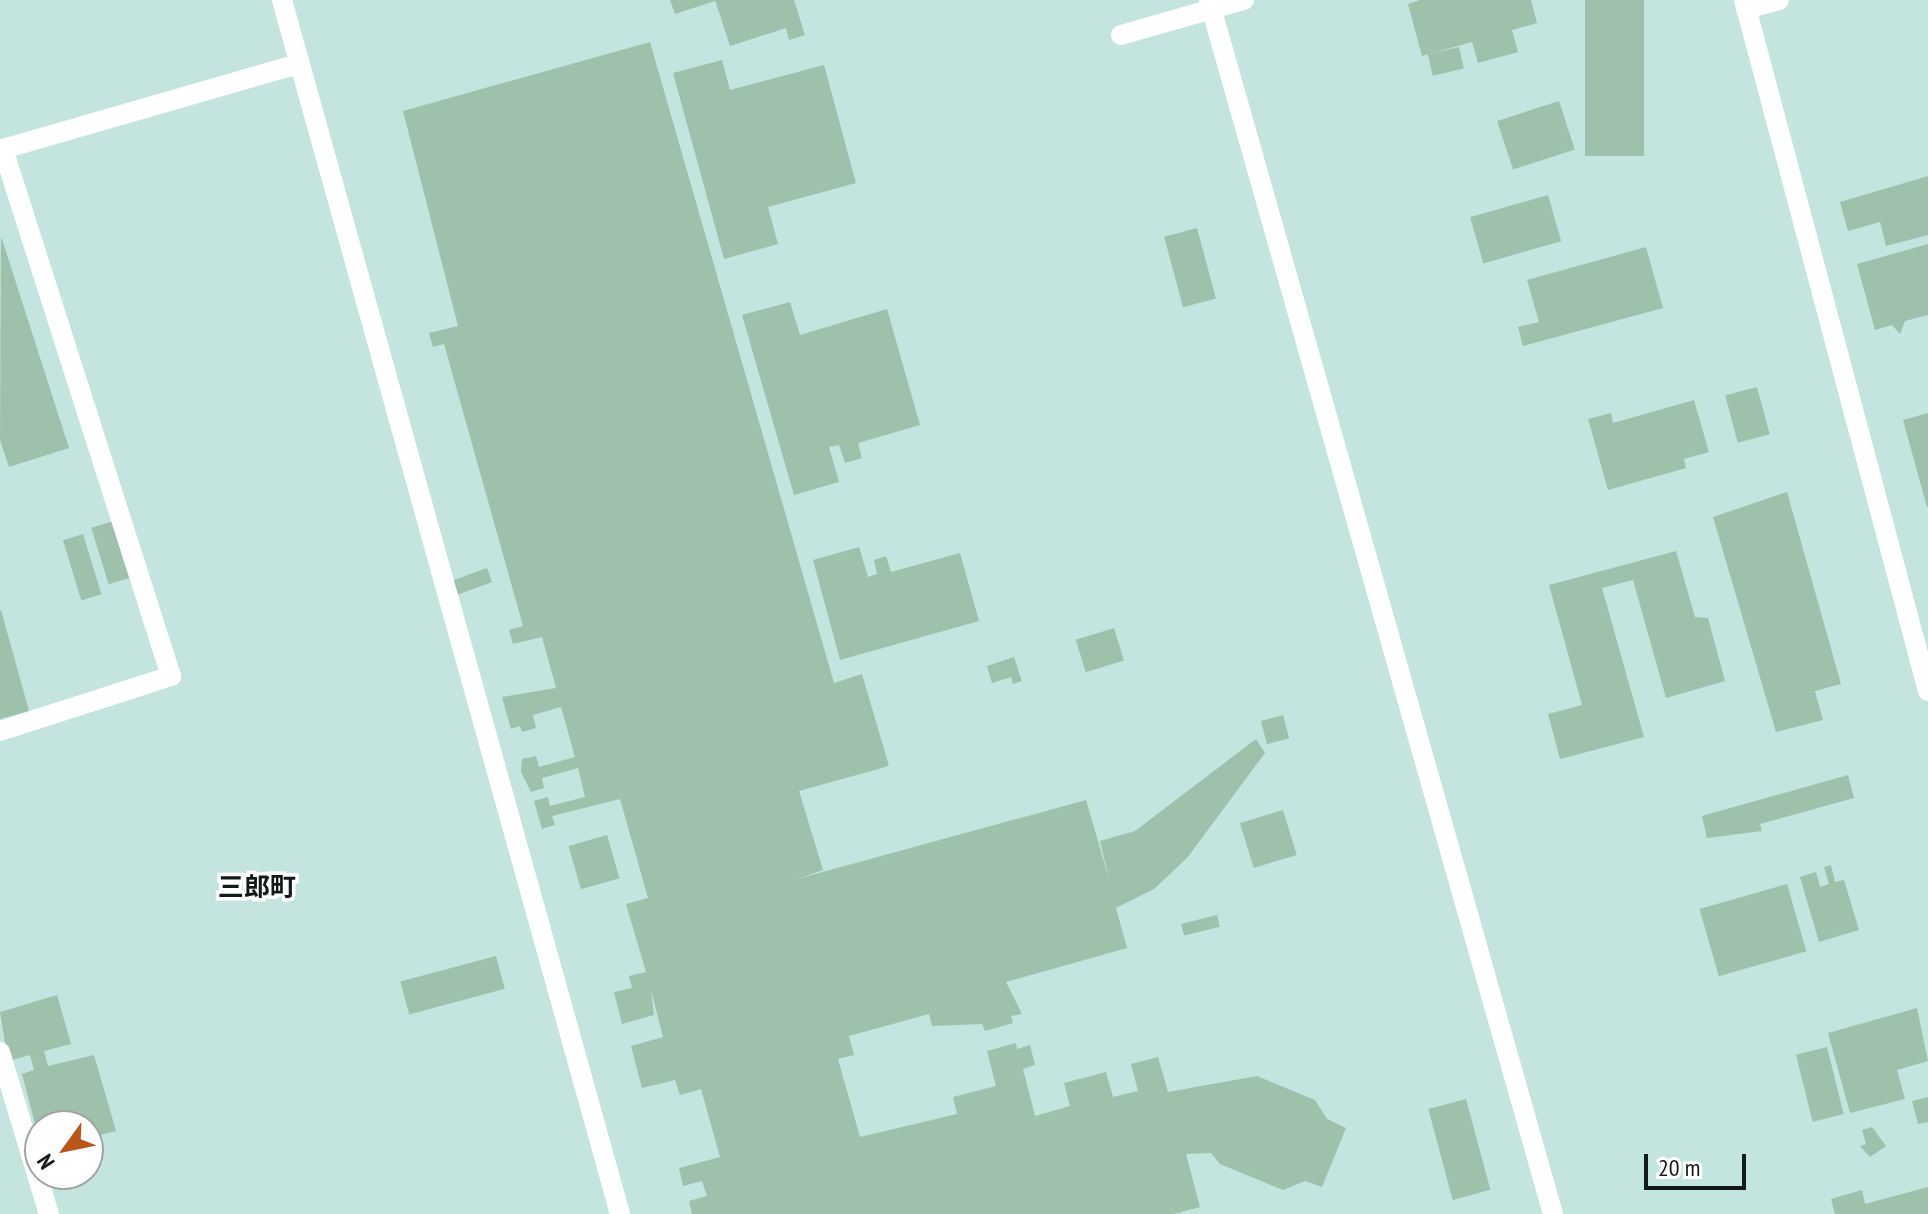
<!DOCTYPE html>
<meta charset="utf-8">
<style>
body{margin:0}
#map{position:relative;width:1928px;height:1214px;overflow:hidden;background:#d7efeb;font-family:"PT Sans Narrow","Noto Sans JP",sans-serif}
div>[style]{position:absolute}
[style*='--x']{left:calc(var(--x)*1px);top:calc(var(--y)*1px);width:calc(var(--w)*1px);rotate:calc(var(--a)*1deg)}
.built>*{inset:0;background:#c3e4df}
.building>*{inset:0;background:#9fc1ac;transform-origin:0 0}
.service>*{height:20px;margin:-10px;padding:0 10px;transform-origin:10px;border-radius:10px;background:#fff}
span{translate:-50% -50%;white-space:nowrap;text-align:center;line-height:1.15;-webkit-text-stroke:7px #fff;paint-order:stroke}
.quarter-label{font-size:26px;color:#131b1a;font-weight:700}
.north{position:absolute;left:24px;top:1110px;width:80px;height:80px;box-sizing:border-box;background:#fff;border:2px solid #a1a4a3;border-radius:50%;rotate:237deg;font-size:22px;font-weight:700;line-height:32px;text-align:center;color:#131b1a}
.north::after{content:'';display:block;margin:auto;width:28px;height:36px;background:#b9571b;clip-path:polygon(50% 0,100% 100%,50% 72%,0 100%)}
.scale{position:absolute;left:1644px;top:1154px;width:102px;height:36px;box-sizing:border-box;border:4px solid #131b1a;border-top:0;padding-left:10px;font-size:24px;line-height:28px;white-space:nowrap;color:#131b1a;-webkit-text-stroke:6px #fff;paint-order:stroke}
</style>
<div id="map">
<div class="built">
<i style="clip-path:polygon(evenodd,0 0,1928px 0,1928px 1214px,0 1214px,0 0,40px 1126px,88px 1126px,88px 1174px,40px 1174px,40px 1126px)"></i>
</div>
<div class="building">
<i style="clip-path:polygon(670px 0,715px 0,715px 1px,675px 14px)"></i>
<i style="clip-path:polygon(715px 0,794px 0,805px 35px,789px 40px,786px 28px,730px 46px)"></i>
<i style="clip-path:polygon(1420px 0,1531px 0,1537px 23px,1512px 30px,1518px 52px,1478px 63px,1472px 42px,1422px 56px,1408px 4px)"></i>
<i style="left:1585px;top:0;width:59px;height:156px"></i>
<i style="clip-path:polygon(650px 42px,834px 683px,862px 674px,889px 766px,799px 791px,823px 870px,797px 879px,1086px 800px,1109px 879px,1100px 841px,1135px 831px,1256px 739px,1265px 753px,1187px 858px,1154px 889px,1116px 908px,1127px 948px,1006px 982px,1022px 1014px,1011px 1016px,1013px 1023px,985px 1031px,982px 1024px,932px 1026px,929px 1014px,849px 1036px,854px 1055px,838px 1059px,860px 1137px,957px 1114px,953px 1097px,996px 1086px,987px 1051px,1016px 1043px,1017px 1049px,1030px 1045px,1035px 1065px,1023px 1069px,1035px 1116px,1070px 1106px,1064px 1083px,1106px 1072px,1113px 1097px,1138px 1091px,1131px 1064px,1158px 1057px,1168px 1092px,1257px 1076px,1315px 1100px,1327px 1119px,1346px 1128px,1322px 1187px,1305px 1181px,1283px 1190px,1220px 1164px,1211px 1153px,1186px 1154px,1200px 1207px,1174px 1214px,692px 1214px,689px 1201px,707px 1196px,702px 1181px,683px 1186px,679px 1168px,720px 1157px,701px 1089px,680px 1095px,675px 1080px,642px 1088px,631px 1046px,663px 1037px,651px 990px,654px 1015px,622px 1024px,614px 992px,632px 988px,629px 976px,646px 972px,626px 904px,648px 898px,620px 799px,552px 816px,555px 825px,542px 829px,534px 801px,548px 797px,550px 806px,585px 797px,578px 768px,542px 778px,544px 788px,531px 792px,521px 772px,522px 759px,536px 756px,539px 767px,575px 757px,561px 707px,533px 715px,536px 728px,522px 732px,520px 726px,511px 729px,502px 697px,556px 688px,542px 637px,513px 644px,509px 630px,523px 626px,444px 344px,433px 347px,429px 333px,458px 326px,403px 111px)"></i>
<i style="left:1459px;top:47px;width:22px;height:32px;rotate:77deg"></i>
<i style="clip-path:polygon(722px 60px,730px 90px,824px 65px,856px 183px,768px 207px,778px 244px,724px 259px,673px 73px)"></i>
<i style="left:1559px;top:101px;width:51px;height:65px;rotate:72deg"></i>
<i style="clip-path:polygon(1928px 176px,1928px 235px,1886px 246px,1880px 222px,1848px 231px,1840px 202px)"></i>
<i style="left:1548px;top:195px;width:48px;height:81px;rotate:74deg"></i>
<i style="left:1197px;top:228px;width:73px;height:34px;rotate:75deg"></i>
<i style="clip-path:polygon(1px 236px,69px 448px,9px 467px,0 440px)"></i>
<i style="clip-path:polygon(1928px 244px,1928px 315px,1905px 321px,1900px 334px,1892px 325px,1875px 330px,1857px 264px)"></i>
<i style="clip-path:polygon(1646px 247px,1663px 308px,1523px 346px,1518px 327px,1539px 322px,1527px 280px)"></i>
<i style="clip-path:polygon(790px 302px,800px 335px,887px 309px,920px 425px,858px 443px,862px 458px,845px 463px,839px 445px,829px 447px,839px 482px,794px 495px,742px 315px)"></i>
<i style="left:1757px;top:387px;width:49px;height:33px;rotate:75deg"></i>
<i style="clip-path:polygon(1694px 400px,1709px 452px,1684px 459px,1686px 468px,1608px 490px,1588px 419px,1611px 413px,1613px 423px)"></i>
<i style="clip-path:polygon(1928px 413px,1928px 506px,1927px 507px,1903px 420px)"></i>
<i style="clip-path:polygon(1787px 492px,1841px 684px,1815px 691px,1823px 720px,1776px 732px,1713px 517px)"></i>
<i style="left:120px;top:519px;width:59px;height:30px;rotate:73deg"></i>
<i style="left:83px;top:534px;width:63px;height:21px;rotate:73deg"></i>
<i style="clip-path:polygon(859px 547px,868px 577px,877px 574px,874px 560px,886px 556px,891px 572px,960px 553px,979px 621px,840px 660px,813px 560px)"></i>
<i style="clip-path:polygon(1676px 551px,1695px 617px,1708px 618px,1725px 681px,1666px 698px,1633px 580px,1602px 588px,1644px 737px,1560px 759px,1548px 714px,1582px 705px,1549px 585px)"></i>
<i style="left:487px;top:568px;width:15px;height:37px;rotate:70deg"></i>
<i style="clip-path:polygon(1px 610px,29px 711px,0 719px,0 611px)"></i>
<i style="left:1114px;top:628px;width:34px;height:40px;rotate:73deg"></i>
<i style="clip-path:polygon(1014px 657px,1022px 681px,1013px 684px,1011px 677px,992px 683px,987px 666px)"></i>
<i style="left:1283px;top:715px;width:24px;height:23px;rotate:75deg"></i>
<i style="clip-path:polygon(1848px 775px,1854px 798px,1760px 824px,1762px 831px,1707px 838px,1702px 816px)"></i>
<i style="left:1283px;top:810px;width:47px;height:45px;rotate:73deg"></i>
<i style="left:607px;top:835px;width:45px;height:40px;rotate:74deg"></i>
<i style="clip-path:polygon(1831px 865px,1835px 882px,1844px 880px,1859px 930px,1819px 942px,1800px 877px,1816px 872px,1820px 887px,1829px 884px,1824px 867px)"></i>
<i style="left:1787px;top:884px;width:70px;height:91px;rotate:74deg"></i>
<i style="left:1217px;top:915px;width:12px;height:37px;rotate:76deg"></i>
<i style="left:496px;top:956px;width:34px;height:99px;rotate:75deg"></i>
<i style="clip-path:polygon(57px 995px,71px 1044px,44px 1051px,48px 1066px,94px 1055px,116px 1131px,88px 1138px,88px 1126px,40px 1126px,39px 1139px,22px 1074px,34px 1070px,30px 1055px,8px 1061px,0 1012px)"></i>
<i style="clip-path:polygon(1917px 1008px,1928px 1061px,1897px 1070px,1905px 1099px,1850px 1113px,1828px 1033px)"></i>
<i style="left:1827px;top:1047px;width:69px;height:32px;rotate:76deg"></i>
<i style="clip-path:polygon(1928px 1097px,1928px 1122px,1918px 1124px,1912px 1101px)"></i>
<i style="left:1466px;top:1099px;width:94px;height:39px;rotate:75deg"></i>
<i style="clip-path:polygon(1872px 1127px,1886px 1146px,1870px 1157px,1860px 1146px,1866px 1144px,1862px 1130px)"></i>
<i style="clip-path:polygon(1928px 1187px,1928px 1214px,1835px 1214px,1831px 1199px,1862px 1190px,1865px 1204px)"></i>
</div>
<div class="service">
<i style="--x:282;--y:0;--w:1260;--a:74.44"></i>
<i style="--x:1209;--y:0;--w:1262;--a:74.18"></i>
<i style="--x:1744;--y:0;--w:715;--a:75.09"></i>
<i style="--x:1746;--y:9;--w:34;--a:-15"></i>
<i style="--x:1121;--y:35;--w:128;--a:-15.9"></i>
<i style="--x:0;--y:150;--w:310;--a:-16.1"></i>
<i style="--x:0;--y:731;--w:180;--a:-17.8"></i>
<i style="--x:171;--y:676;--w:553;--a:-107.68"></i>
<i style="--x:0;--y:1052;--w:169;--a:73.2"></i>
</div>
<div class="quarter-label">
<span style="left:257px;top:887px">三郎町</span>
</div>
<div class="north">N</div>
<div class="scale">20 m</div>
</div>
